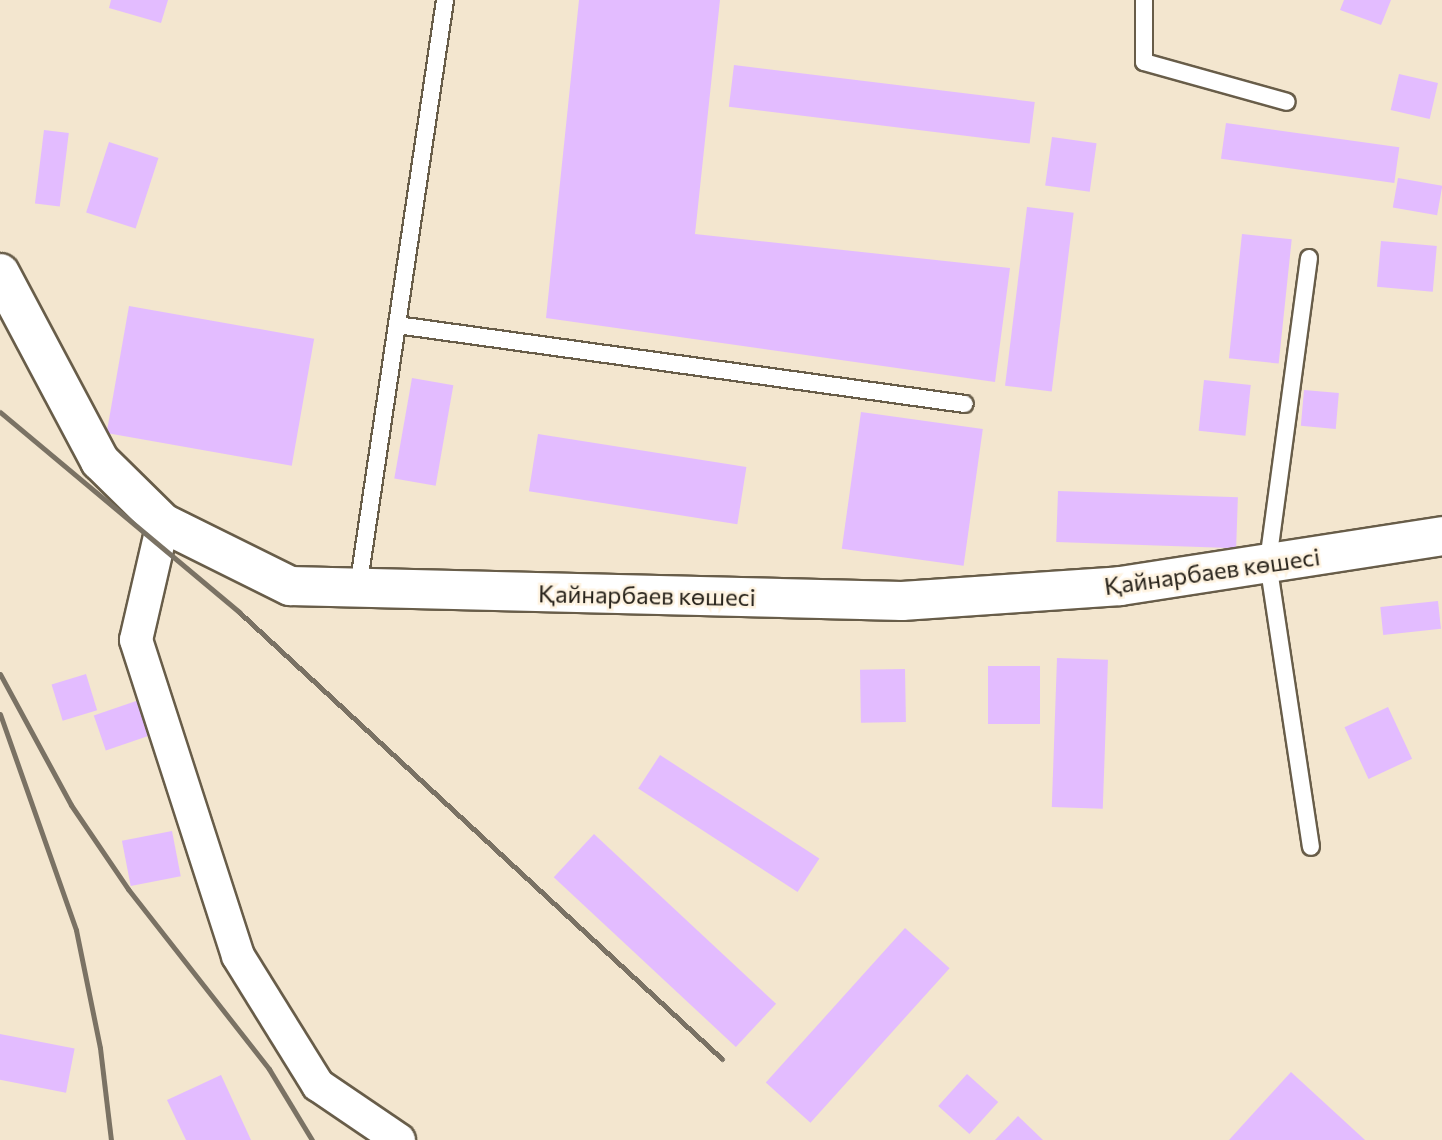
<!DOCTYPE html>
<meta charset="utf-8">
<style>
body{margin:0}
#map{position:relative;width:1442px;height:1140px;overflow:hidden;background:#f3e6cf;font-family:Commissioner,sans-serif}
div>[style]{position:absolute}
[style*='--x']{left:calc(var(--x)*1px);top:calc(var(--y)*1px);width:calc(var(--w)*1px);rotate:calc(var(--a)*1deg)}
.building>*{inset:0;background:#e3bcff;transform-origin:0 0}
.roads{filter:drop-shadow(2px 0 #685d49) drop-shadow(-2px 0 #685d49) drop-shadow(0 2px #685d49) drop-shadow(0 -2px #685d49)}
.lane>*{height:16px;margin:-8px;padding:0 8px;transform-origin:8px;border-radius:8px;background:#fff}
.street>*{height:32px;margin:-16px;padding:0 16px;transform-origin:16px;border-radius:16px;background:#fff}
.secondary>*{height:38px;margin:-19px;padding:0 19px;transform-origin:19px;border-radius:19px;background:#fff}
.rail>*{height:5px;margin:-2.5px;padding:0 2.5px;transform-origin:2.5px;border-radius:2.5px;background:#7a7264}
span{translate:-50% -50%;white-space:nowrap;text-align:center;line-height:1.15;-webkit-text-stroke:5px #fef3e1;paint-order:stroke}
.street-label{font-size:24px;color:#262119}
</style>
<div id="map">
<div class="building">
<i style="clip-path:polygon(111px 0,168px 0,161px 23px,109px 8px)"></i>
<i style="clip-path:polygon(579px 0,720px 0,695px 234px,1010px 268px,995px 382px,546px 318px)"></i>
<i style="clip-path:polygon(1344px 0,1391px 0,1381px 25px,1340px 10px)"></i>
<i style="left:734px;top:65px;width:303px;height:42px;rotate:7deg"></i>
<i style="left:1399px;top:74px;width:40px;height:37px;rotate:13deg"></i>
<i style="left:1226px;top:123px;width:175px;height:36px;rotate:8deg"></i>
<i style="left:44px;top:130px;width:25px;height:74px;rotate:7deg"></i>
<i style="left:1052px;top:137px;width:45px;height:49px;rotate:8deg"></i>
<i style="left:109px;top:142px;width:52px;height:74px;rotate:18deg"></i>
<i style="left:1398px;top:178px;width:45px;height:30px;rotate:10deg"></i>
<i style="left:1027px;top:207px;width:47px;height:180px;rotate:7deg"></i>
<i style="left:1242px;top:234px;width:50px;height:125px;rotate:6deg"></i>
<i style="left:1381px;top:241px;width:56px;height:46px;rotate:5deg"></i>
<i style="left:129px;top:306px;width:188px;height:129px;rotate:10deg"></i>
<i style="left:412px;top:378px;width:42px;height:102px;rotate:10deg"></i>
<i style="left:1204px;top:380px;width:47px;height:51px;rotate:6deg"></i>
<i style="left:1304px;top:390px;width:35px;height:36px;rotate:5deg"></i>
<i style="left:861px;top:412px;width:123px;height:138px;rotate:8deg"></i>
<i style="left:538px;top:434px;width:211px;height:58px;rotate:9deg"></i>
<i style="left:1058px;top:491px;width:180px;height:51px;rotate:2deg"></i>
<i style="left:1438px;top:601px;width:28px;height:58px;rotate:84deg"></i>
<i style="left:1057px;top:658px;width:51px;height:149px;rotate:2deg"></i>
<i style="left:988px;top:666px;width:52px;height:58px"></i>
<i style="left:905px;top:669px;width:53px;height:45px;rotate:89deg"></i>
<i style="left:86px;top:674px;width:38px;height:36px;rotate:73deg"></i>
<i style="left:142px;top:699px;width:37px;height:51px;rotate:71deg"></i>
<i style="left:1388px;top:707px;width:57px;height:48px;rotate:65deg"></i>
<i style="left:660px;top:755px;width:190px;height:40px;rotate:33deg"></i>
<i style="left:172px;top:831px;width:46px;height:51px;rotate:79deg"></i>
<i style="left:594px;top:834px;width:249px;height:59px;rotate:43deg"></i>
<i style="left:905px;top:928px;width:60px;height:208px;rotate:42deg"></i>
<i style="left:0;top:1034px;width:76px;height:45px;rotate:11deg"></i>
<i style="clip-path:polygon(1291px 1072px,1365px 1140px,1229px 1140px)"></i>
<i style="left:967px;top:1074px;width:42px;height:43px;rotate:42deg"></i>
<i style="clip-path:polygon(221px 1075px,251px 1140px,186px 1140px,167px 1100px)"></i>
<i style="clip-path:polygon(1018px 1116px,1043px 1140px,995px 1140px)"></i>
</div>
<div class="roads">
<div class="lane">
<i style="--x:1144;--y:0;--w:62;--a:90"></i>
<i style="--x:1144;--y:62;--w:148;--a:15.6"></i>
<i style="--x:1309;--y:258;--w:308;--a:97.7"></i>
<i style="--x:1268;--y:563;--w:287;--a:81.4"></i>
<i style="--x:397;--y:325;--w:573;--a:7.92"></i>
<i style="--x:358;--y:588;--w:594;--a:-81.58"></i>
</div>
<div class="street">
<i style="--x:163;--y:523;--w:120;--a:103"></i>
<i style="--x:136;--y:640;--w:332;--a:72.1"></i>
<i style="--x:238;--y:956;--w:152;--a:58.2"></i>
<i style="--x:318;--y:1085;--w:98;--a:34.2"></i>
</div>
<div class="secondary">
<i style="--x:0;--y:273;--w:213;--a:62"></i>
<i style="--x:100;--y:461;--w:88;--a:44.5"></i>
<i style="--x:163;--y:523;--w:142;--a:26.4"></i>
<i style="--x:290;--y:586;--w:612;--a:1.4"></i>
<i style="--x:902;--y:601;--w:219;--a:-3.9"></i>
<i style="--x:1120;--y:586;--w:326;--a:-8.8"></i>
</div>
</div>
<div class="rail">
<i style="--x:0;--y:412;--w:312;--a:39.9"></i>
<i style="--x:239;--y:612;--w:658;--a:42.78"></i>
<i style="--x:0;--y:674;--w:149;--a:61.5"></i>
<i style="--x:71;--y:805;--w:102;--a:55.8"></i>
<i style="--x:128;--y:889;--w:229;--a:51.9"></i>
<i style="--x:269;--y:1069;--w:83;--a:58.8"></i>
<i style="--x:0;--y:714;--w:229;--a:70.6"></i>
<i style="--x:76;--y:930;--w:120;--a:78.5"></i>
<i style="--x:100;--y:1048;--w:93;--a:83.2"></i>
</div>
<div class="street-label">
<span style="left:1212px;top:571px;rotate:-8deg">Қайнарбаев көшесі</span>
<span style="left:647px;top:595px;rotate:1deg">Қайнарбаев көшесі</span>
</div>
</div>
